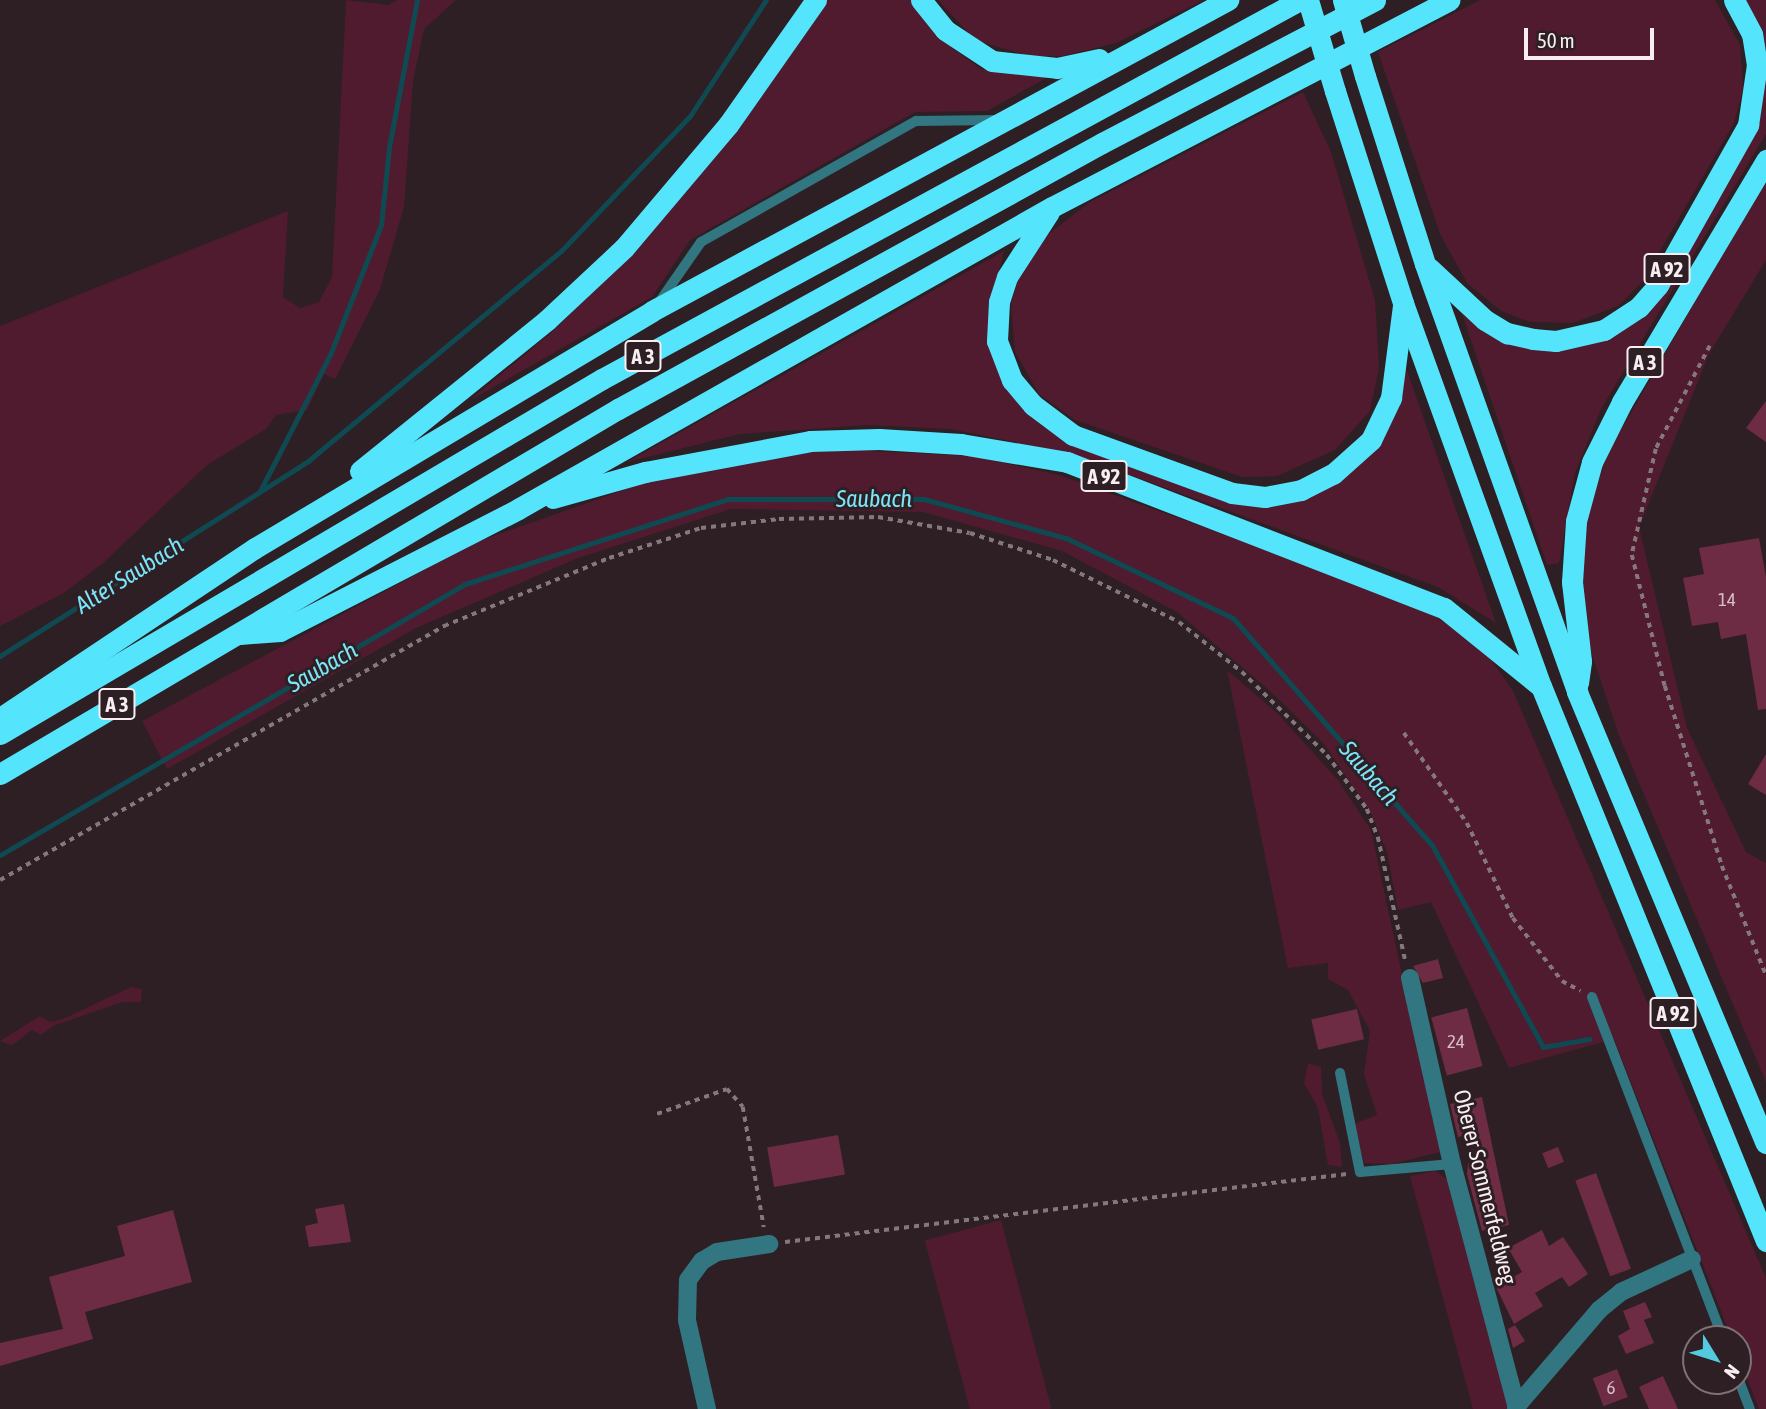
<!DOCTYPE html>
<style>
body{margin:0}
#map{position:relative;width:1766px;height:1409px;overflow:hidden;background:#2d1f23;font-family:"Asap Condensed",sans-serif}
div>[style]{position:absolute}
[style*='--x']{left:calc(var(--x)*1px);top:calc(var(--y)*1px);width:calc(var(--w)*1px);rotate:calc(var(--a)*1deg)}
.green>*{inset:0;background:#501b2f;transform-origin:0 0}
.stream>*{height:5px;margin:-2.5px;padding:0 2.5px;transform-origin:2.5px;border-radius:2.5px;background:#0f4952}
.building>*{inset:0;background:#6d2c44;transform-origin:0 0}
.path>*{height:3.5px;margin-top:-1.75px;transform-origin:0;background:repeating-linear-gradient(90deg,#85787c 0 5px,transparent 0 10px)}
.lane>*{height:10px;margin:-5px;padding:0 5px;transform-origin:5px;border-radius:5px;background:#317681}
.street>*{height:18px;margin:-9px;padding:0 9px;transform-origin:9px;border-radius:9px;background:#317681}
.highway>*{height:21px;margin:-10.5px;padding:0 10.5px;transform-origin:10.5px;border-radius:10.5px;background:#54e5fc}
.highway-bridge>*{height:21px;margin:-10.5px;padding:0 10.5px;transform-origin:10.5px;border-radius:10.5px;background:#54e5fc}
span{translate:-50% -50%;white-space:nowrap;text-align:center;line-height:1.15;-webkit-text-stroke:6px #2d1f23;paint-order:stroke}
.number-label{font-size:19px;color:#d5bec6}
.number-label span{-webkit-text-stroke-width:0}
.shield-label span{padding:2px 5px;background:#2d1f23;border:2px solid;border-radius:5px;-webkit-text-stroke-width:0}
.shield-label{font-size:21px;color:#f8eef1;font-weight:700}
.street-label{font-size:23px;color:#f8eef1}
.water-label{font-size:24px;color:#7be5f8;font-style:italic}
.north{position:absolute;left:1682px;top:1325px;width:70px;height:70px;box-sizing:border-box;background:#2d1f23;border:2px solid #7e7275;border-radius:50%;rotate:128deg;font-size:19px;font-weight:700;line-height:28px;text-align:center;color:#f8eef1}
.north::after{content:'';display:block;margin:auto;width:24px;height:32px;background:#54cade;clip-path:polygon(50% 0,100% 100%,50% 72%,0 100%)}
.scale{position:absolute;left:1524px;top:28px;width:130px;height:32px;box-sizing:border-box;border:4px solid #f8eef1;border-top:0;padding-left:9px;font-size:21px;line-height:24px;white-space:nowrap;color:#f8eef1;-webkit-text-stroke:5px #2d1f23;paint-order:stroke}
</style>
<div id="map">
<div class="green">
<i style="clip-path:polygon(346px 0,388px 5px,398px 0,456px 0,424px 29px,413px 81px,404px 207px,380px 289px,335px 379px,324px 374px,307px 410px,276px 415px,266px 429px,207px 465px,103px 563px,64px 593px,0 626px,0 326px,288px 211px,283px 297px,300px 308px,319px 302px,332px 277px)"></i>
<i style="clip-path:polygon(826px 0,914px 0,952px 48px,981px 69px,1048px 77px,987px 111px,915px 112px,690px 240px,652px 297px,469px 401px,553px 331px,620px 266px,758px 102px)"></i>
<i style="clip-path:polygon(938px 0,1204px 0,1116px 43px,1063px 56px,1029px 56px,975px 40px)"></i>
<i style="clip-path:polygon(1480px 0,1715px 0,1740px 45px,1743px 89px,1734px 123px,1642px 282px,1618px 306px,1573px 323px,1530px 322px,1501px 311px,1467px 283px,1440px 234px,1378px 52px)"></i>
<i style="clip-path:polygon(1745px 0,1766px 0,1766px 134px,1601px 409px,1575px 473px,1559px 563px,1547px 565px,1462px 314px,1484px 331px,1621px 331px,1756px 127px,1765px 61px)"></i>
<i style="clip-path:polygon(1303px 92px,1331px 152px,1375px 300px,1379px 368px,1370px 411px,1335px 450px,1277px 476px,1242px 477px,1075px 420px,1039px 394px,1015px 352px,1011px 305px,1020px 269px,1042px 239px,1090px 202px)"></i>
<i style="clip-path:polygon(1766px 179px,1766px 260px,1709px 354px,1639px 527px,1687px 728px,1746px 852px,1766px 863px,1766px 1082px,1620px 738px,1590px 648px,1582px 571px,1586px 522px,1607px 454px)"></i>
<i style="clip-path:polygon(1004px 251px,989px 309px,1015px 399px,1040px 424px,1071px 444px,1264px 503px,1351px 466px,1406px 368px,1496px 623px,1438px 587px,1152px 483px,1063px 452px,950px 429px,868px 425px,740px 434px,627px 462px)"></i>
<i style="clip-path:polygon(846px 450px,972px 456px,1059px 475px,1364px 585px,1430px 613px,1483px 648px,1513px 691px,1766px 1278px,1766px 1409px,1759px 1409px,1738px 1355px,1738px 1339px,1732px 1339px,1614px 1039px,1509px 1068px,1431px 902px,1398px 910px,1387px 852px,1371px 813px,1324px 744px,1269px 690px,1177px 612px,1062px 551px,923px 512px,731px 509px,578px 558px,416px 628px,167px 769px,142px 721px,477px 542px,672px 473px,762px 456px)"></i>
<i style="clip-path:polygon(1227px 670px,1278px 714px,1338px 780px,1371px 830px,1440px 1152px,1391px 1164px,1364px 1163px,1354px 1124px,1377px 1115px,1364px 1074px,1370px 1031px,1348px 990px,1328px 979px,1328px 963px,1288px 968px)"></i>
<i style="clip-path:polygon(131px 987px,142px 989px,141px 1002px,122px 1002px,53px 1026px,41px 1035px,32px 1030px,12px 1045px,0 1041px,40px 1016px,50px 1022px,63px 1019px)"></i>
<i style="clip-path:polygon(1308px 1063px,1321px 1067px,1322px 1094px,1340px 1143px,1342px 1167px,1328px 1165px,1318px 1108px,1304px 1083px)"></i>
<i style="clip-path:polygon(1435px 1171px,1450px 1181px,1509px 1409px,1473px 1409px,1410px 1176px)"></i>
<i style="left:1001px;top:1220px;width:195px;height:79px;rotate:75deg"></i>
</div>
<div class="stream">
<i style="--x:260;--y:491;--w:153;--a:-62.8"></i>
<i style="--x:330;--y:355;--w:140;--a:-68.6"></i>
<i style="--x:381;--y:225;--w:78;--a:-84.1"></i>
<i style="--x:389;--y:147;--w:150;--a:-79.2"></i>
<i style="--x:0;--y:656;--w:365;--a:-32.3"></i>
<i style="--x:308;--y:461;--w:329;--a:-39.7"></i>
<i style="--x:561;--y:251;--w:187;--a:-46.3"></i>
<i style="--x:690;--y:116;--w:139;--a:-56.8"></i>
<i style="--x:0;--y:855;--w:538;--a:-30.23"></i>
<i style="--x:465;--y:584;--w:276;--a:-17.9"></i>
<i style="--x:728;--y:499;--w:196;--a:0"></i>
<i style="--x:924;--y:499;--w:147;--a:15.4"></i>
<i style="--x:1066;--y:538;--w:185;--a:25.6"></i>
<i style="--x:1233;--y:618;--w:302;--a:48.8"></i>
<i style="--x:1432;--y:845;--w:230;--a:61.2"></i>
<i style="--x:1543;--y:1047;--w:47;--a:-9.9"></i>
</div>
<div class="building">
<i style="clip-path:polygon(1766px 401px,1766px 442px,1746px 428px)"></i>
<i style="clip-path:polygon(1759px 538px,1766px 577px,1766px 709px,1758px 710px,1746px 634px,1721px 639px,1718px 622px,1692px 626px,1683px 578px,1704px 574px,1699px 548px)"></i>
<i style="clip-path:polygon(1766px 754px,1766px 795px,1748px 784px)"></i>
<i style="clip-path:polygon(1438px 959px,1443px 978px,1423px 983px,1413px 966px)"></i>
<i style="left:1467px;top:1008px;width:60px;height:37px;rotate:75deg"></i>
<i style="left:1357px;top:1009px;width:31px;height:47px;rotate:77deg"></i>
<i style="clip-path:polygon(1482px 1097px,1509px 1225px,1482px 1231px,1467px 1174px,1468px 1163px,1478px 1160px,1473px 1134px,1458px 1137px,1450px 1104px)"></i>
<i style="left:838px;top:1135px;width:40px;height:72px;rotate:80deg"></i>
<i style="left:1558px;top:1147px;width:16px;height:17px;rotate:68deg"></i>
<i style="left:1596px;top:1173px;width:102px;height:22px;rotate:70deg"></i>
<i style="clip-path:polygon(344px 1204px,351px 1242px,309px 1247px,305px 1226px,318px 1223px,315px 1209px)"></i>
<i style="clip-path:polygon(173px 1210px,192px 1282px,85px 1312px,93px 1339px,0 1366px,0 1343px,63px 1329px,49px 1277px,125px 1256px,117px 1226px)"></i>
<i style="clip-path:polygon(1542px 1230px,1549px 1246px,1563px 1237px,1588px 1274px,1569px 1287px,1562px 1277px,1535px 1293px,1543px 1306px,1514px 1324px,1496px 1287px,1522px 1272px,1508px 1248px)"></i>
<i style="clip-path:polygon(1645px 1302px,1652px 1317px,1644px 1320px,1654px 1343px,1626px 1354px,1618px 1336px,1630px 1329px,1623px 1311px)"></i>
<i style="clip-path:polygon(1515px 1325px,1525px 1341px,1513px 1348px,1508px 1329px)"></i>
<i style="left:1617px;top:1369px;width:30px;height:26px;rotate:69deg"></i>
<i style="clip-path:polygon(1663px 1376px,1678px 1409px,1649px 1409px,1639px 1387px)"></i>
</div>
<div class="path">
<i style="--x:1710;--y:346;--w:116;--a:117.7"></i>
<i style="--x:1656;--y:449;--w:109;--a:102.8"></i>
<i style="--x:1632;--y:555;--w:135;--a:75.9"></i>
<i style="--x:1665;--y:686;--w:189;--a:72.4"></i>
<i style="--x:1722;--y:866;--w:118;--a:68"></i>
<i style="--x:1404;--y:733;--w:110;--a:55"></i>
<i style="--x:1467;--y:823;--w:106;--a:64.2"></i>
<i style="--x:1513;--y:918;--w:80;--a:52.1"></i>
<i style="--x:1562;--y:981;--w:21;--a:28"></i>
<i style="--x:0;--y:880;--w:512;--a:-29.77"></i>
<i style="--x:444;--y:626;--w:178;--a:-22.4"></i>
<i style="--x:609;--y:558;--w:97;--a:-18.1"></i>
<i style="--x:701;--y:528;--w:79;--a:-6.6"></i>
<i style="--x:779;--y:519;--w:99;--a:-1.2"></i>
<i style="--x:878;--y:517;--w:93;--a:9.9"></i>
<i style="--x:970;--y:533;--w:87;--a:18"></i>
<i style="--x:1053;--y:560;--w:140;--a:26.2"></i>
<i style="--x:1179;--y:622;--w:80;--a:38.4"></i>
<i style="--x:1242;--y:672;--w:119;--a:44.3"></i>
<i style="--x:1327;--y:755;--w:67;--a:53.5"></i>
<i style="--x:1367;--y:809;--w:30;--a:69"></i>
<i style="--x:1378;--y:837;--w:129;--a:77.5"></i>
<i style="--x:657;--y:1114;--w:74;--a:-19.7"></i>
<i style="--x:727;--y:1089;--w:24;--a:48"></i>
<i style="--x:743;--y:1107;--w:122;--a:80.1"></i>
<i style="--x:785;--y:1242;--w:566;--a:-6.9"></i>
</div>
<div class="lane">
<i style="--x:660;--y:301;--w:72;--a:-55.2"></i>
<i style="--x:701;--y:242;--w:247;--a:-29.4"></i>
<i style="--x:916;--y:121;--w:80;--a:-0.7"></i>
<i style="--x:1592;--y:997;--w:366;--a:69"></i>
<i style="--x:1340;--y:1073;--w:101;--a:78.6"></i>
<i style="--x:1360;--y:1172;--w:92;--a:-5"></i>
<i style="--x:1738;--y:1378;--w:33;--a:69"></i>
</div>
<div class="street">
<i style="--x:1410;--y:978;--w:191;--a:77.3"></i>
<i style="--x:1452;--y:1164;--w:253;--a:75.1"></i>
<i style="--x:1516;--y:1407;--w:128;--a:-49.4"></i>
<i style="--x:1599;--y:1310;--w:28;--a:-39"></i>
<i style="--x:1621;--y:1292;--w:78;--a:-24.9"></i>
<i style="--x:707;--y:1409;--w:91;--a:-102.7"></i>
<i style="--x:687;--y:1320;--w:40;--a:-88.6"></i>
<i style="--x:688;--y:1280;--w:24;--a:-54"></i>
<i style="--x:702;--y:1261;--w:17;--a:-31"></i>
<i style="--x:717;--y:1252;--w:53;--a:-8.7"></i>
</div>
<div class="highway">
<i style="--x:921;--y:0;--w:38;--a:51"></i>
<i style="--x:945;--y:30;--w:56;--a:33.4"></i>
<i style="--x:992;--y:61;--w:65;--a:6.1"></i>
<i style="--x:1057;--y:68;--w:43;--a:-12.1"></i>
<i style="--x:1365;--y:76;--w:197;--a:72.3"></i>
<i style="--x:1425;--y:264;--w:454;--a:70.4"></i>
<i style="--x:1577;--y:692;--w:489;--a:67.3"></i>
<i style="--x:1335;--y:91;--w:223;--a:72.2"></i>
<i style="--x:1403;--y:303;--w:407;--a:70.2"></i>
<i style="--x:1541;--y:686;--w:599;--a:67.93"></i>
<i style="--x:1049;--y:212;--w:77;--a:122.9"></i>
<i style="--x:1007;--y:277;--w:26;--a:108"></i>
<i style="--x:999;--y:302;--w:39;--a:93"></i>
<i style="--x:997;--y:341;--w:42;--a:69"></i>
<i style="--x:1012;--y:380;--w:33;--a:50"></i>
<i style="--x:1033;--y:405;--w:50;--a:36.9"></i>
<i style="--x:1073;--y:435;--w:169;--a:20"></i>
<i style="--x:1232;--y:493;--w:33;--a:7"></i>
<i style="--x:1265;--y:497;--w:37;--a:-11"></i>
<i style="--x:1301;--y:490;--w:36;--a:-27"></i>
<i style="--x:1333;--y:474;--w:51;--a:-41.8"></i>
<i style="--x:1371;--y:440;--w:47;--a:-64.5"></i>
<i style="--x:1391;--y:398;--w:94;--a:-82.6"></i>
<i style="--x:1429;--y:268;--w:76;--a:42.9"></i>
<i style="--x:1485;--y:320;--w:26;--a:31"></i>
<i style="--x:1507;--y:333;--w:27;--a:13"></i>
<i style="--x:1533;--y:339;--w:23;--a:5"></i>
<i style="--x:1556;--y:341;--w:49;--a:-12.9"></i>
<i style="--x:1604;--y:330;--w:42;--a:-33.3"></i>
<i style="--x:1639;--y:307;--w:29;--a:-49"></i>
<i style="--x:1658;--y:285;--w:184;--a:-60.6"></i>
<i style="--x:1748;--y:125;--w:61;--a:-81.5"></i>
<i style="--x:1757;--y:65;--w:31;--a:-99"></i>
<i style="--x:1752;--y:34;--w:38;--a:-118"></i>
<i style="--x:360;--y:471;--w:240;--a:-38.9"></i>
<i style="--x:547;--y:320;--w:105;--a:-43.1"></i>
<i style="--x:624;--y:248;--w:161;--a:-49.8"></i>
<i style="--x:728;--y:125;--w:153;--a:-54.9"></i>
<i style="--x:553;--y:498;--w:96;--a:-15.8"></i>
<i style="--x:645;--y:472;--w:168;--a:-10.6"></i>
<i style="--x:810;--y:441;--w:69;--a:-1.7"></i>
<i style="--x:879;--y:439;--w:82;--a:3.5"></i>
<i style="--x:961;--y:444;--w:108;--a:9.6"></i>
<i style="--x:1067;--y:462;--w:404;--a:21.2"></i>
<i style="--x:1444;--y:608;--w:122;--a:39"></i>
<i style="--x:240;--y:634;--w:40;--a:-4.3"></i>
<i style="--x:280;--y:631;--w:267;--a:-27.1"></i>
<i style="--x:518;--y:509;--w:613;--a:-29.49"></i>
<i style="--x:1052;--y:207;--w:448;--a:-27.5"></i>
<i style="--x:1578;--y:683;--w:22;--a:-82"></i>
<i style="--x:1581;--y:661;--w:80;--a:-96.5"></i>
<i style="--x:1572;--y:582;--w:61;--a:-86.2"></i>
<i style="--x:1576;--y:521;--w:61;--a:-74.8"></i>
<i style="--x:1592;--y:462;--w:67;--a:-63.4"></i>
<i style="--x:1622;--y:402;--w:282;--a:-59.2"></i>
<i style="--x:0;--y:718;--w:306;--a:-33.7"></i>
<i style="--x:255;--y:548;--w:462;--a:-30.8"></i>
<i style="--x:652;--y:311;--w:655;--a:-28.37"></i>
<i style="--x:0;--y:734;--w:699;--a:-30.53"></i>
<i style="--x:602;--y:379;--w:794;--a:-28.5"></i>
<i style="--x:0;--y:774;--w:718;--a:-30.57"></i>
<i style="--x:618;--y:409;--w:552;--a:-28.79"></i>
<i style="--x:1102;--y:143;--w:308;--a:-27.6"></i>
</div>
<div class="highway-bridge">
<i style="--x:1308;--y:0;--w:95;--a:73.5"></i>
<i style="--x:1343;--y:0;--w:79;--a:73.9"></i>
</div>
<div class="number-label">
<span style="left:1727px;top:600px">14</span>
<span style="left:1456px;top:1042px">24</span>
<span style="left:1611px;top:1388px">6</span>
</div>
<div class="shield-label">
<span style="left:1667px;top:269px">A 92</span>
<span style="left:643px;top:356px">A 3</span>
<span style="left:1645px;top:362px">A 3</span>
<span style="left:1104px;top:476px">A 92</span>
<span style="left:117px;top:704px">A 3</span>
<span style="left:1673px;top:1013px">A 92</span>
</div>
<div class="street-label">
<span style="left:1485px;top:1187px;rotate:76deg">Oberer Sommerfeldweg</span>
</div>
<div class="water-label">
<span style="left:874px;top:499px">Saubach</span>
<span style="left:129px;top:575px;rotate:-32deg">Alter Saubach</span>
<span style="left:322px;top:667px;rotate:-30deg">Saubach</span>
<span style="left:1369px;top:773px;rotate:49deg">Saubach</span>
</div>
<div class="north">N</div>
<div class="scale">50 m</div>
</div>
